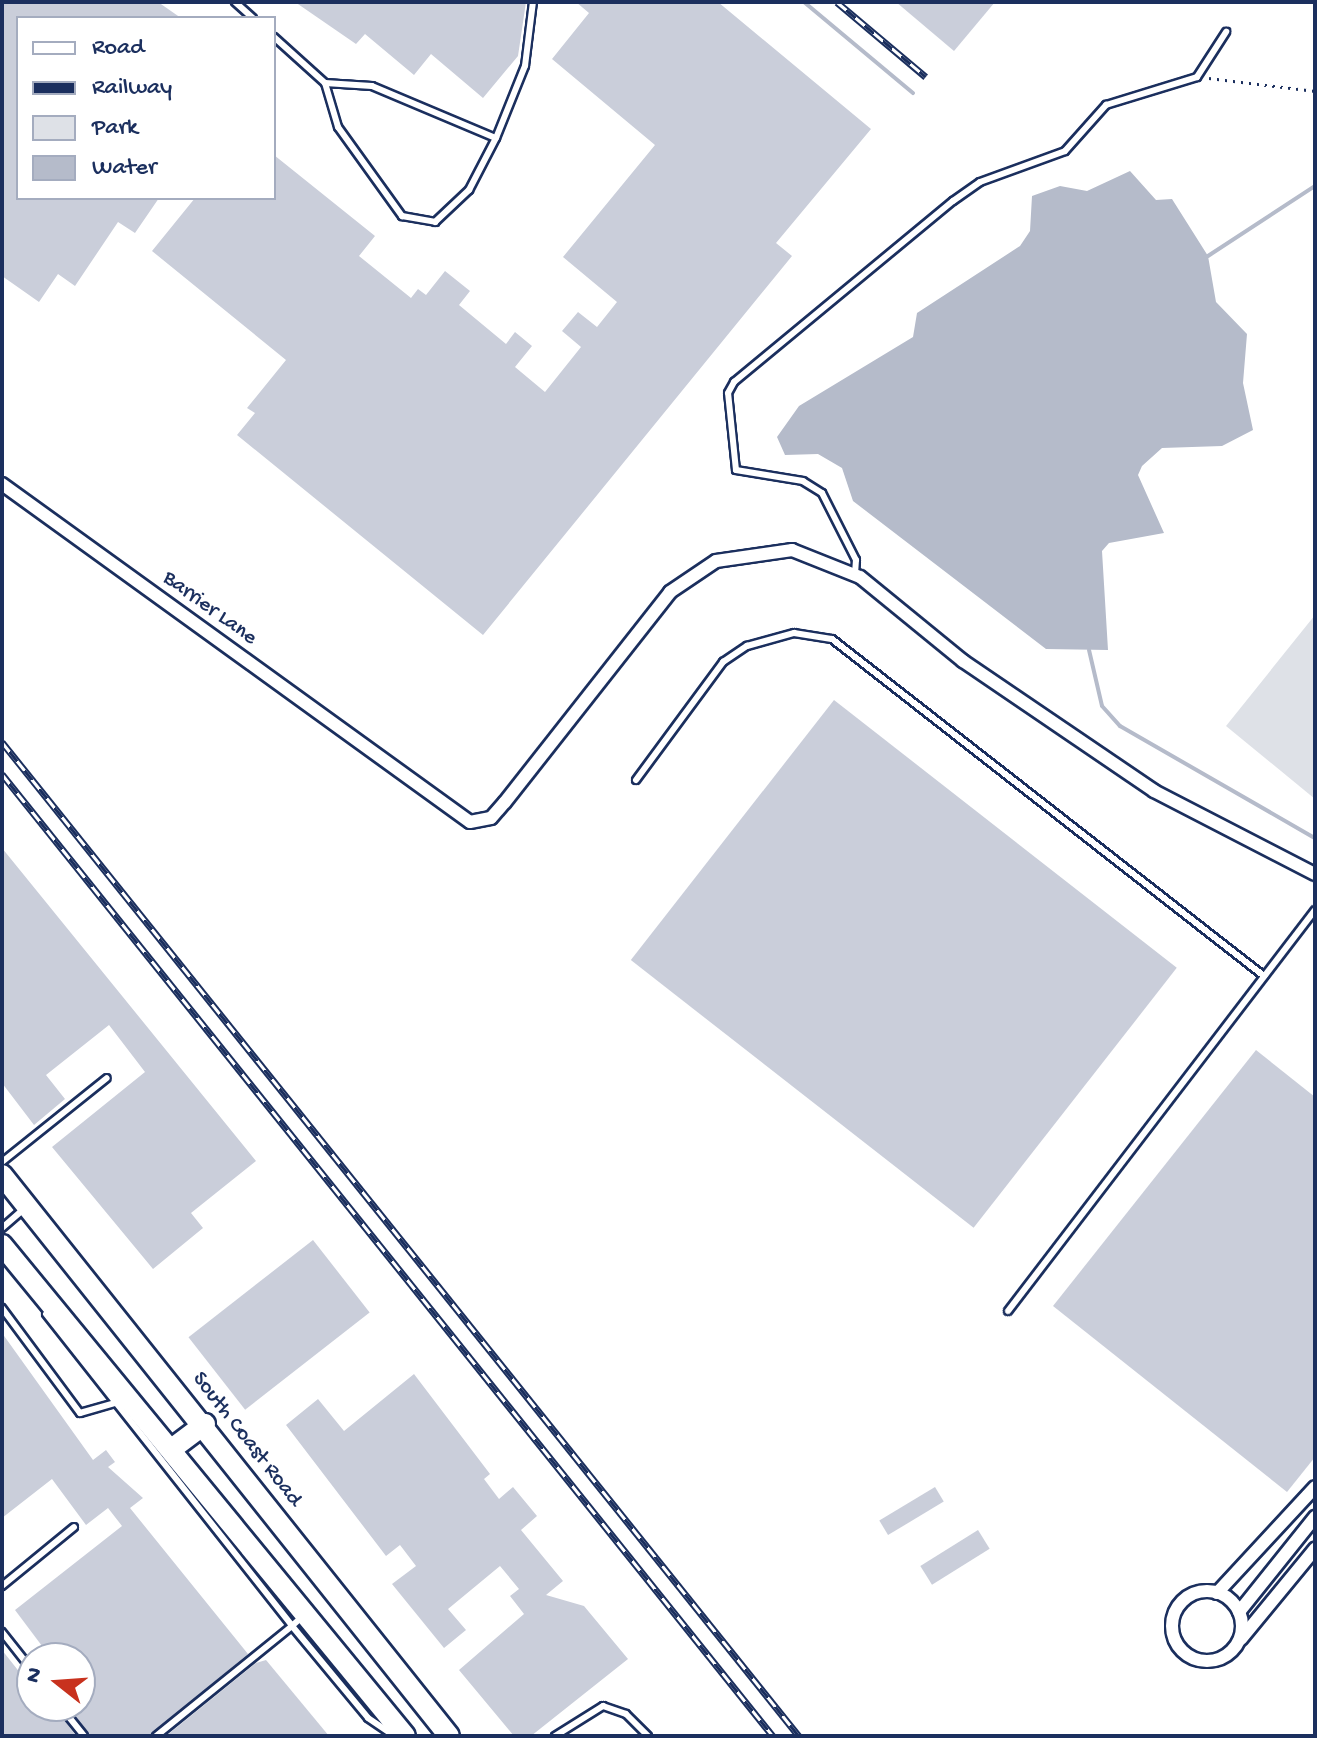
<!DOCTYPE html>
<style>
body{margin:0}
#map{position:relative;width:1317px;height:1738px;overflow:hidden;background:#fff;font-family:"Gochi Hand",sans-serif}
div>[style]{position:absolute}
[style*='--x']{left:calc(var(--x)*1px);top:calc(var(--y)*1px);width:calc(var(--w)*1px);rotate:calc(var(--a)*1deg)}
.green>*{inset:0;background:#dee1e7}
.water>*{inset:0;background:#b5bbca}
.stream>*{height:4px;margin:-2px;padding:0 2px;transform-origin:2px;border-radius:2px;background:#b5bbca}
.building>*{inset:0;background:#caceda;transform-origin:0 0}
.path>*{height:3px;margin-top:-1.5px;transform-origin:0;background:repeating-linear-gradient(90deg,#1b2f5e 0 2px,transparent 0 8px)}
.roads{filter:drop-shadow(2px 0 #1b2f5e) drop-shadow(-2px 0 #1b2f5e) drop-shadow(0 2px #1b2f5e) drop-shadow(0 -2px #1b2f5e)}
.service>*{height:6px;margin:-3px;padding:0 3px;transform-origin:3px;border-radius:3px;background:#fff}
.minor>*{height:12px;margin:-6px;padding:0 6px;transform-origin:6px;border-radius:6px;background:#fff}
.minor>.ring{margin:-6px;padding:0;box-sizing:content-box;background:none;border:12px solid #fff;border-radius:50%}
.trunk>*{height:20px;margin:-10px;padding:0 10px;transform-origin:10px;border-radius:10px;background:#fff}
.rail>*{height:7px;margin-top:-3.5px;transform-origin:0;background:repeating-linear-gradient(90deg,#fff 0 12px,#1b2f5e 0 24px);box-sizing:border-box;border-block:2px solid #1b2f5e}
span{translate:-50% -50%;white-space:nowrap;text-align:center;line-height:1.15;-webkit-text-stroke:6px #fff;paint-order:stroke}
.street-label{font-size:22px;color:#1b2f5e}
.frame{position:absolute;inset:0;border:4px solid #1b2f5e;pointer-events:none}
.legend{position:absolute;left:16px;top:16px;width:260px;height:184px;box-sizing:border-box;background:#fff;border:2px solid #a4acbf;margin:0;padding:10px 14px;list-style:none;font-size:24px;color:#1b2f5e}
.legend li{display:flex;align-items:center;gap:16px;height:40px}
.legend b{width:40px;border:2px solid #a4acbf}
.north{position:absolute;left:16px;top:1642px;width:80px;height:80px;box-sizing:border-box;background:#fff;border:2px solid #a4acbf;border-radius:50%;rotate:287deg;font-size:22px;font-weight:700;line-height:32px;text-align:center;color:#1b2f5e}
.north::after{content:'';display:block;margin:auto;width:28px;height:36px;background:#c8321e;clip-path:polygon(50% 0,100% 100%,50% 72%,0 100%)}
</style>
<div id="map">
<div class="green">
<i style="clip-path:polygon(1315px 615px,1315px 799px,1226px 726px)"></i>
</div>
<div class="water">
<i style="clip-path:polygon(1130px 171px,1156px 200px,1172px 199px,1208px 256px,1216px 302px,1247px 334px,1243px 383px,1253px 430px,1222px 446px,1162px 448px,1142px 466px,1138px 475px,1164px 533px,1109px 543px,1102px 551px,1108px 650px,1046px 649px,853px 501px,842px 468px,818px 454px,785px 455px,777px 437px,799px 406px,913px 337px,917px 313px,1020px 246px,1030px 231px,1032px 196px,1060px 186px,1087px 191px)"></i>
</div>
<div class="stream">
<i style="--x:804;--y:2;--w:142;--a:39.9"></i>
<i style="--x:1208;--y:256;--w:128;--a:-33.2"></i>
<i style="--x:1089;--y:650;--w:57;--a:76.9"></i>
<i style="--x:1102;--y:706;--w:27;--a:48"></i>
<i style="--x:1120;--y:726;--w:225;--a:29.9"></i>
</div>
<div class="building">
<i style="clip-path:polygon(2px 2px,158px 2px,181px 18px,18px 18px,18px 198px,159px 198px,135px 233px,118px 222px,75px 286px,58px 274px,39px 302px,2px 276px)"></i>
<i style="clip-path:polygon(295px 2px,526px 2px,518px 56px,483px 98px,431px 54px,414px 75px,365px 34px,356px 44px)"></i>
<i style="clip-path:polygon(576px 2px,718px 2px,871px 129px,776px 243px,792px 256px,483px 635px,237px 435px,255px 413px,247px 408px,286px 360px,152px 251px,195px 198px,274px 198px,274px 155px,375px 236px,359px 256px,411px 298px,418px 289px,426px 295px,445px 271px,470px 291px,459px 305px,506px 344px,515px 332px,532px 346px,515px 367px,545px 392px,581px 347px,562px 331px,578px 312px,597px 327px,617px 302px,563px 257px,655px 145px,552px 59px,589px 13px)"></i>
<i style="clip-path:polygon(896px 2px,995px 2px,954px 51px)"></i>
<i style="left:834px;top:700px;width:435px;height:330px;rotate:38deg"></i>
<i style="clip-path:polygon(2px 848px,256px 1161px,191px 1213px,203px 1228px,153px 1269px,52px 1147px,145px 1072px,109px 1025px,46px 1075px,65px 1099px,34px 1125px,2px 1083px)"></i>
<i style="clip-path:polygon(1256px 1050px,1315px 1097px,1315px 1457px,1287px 1492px,1053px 1306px)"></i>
<i style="left:313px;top:1240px;width:92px;height:158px;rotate:52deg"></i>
<i style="clip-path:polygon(2px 1333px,93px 1460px,106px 1450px,115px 1462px,108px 1467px,143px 1498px,130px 1508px,248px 1654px,150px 1736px,90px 1736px,68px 1706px,80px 1706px,80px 1658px,29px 1657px,42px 1646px,15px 1610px,122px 1526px,108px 1508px,86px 1525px,52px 1479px,2px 1518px)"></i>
<i style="clip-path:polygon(414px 1374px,490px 1474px,484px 1479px,499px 1499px,513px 1487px,537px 1516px,521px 1530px,563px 1581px,546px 1595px,584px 1606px,628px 1659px,531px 1736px,514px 1736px,459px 1670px,524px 1614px,510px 1596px,519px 1589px,500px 1566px,448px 1609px,466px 1630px,444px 1648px,392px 1584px,416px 1566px,400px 1545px,386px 1556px,286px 1425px,318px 1399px,344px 1431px)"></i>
<i style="left:935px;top:1487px;width:17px;height:65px;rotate:59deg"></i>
<i style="left:978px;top:1530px;width:22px;height:68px;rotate:58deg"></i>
<i style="clip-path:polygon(2px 1650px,32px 1688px,32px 1706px,54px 1706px,76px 1736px,2px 1736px)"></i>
<i style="clip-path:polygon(266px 1660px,329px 1736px,166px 1736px,256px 1663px)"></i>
</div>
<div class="path">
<i style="--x:1209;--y:78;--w:107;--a:7"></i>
</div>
<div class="roads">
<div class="service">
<i style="--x:235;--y:2;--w:24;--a:42"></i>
<i style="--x:274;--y:37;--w:69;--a:42"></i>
<i style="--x:325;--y:83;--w:46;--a:73.5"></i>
<i style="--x:338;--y:127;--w:110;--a:54.3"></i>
<i style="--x:402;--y:216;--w:34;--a:10"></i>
<i style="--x:435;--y:222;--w:47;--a:-43.3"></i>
<i style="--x:469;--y:190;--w:59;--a:-62.6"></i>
<i style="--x:496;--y:138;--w:78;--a:-68.1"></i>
<i style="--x:525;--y:66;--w:64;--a:-82.9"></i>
<i style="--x:325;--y:83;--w:47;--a:3.7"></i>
<i style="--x:372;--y:86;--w:134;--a:22.8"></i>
<i style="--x:855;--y:574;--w:14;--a:-86"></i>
<i style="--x:856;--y:560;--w:75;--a:-116.9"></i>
<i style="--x:822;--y:493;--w:22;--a:-148"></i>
<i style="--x:803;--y:481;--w:68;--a:-170.7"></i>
<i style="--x:736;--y:470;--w:77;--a:-95.9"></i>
<i style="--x:728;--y:393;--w:13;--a:-61"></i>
<i style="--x:734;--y:382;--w:284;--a:-39.6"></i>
<i style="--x:953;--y:201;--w:33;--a:-35"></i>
<i style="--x:980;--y:182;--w:90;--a:-20"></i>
<i style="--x:1065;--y:151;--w:62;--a:-48.3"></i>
<i style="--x:1106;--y:105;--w:95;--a:-17.1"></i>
<i style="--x:1197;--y:77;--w:54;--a:-57.2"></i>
<i style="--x:636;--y:780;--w:147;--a:-53.6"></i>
<i style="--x:723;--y:662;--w:29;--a:-34"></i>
<i style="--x:747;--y:646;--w:49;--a:-15.5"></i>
<i style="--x:794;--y:633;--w:38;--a:9"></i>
<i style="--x:832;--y:639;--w:548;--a:37.96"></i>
<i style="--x:2;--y:1162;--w:134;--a:-38.7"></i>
<i style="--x:2;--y:1228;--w:28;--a:-41"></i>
<i style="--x:2;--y:1308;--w:131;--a:53.4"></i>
<i style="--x:80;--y:1413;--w:35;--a:-16"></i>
<i style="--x:1008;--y:1311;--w:505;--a:-52.56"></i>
<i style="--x:46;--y:1314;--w:397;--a:51.7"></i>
<i style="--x:292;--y:1626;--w:175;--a:141"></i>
<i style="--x:2;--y:1586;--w:93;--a:-39.3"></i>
<i style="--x:303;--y:1616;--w:15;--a:138"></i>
<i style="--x:292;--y:1626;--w:119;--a:50.4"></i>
<i style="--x:368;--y:1718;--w:32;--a:34"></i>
<i style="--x:2;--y:1632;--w:48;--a:51.7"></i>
<i style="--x:60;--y:1706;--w:38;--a:51"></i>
<i style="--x:555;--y:1736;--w:57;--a:-32"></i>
<i style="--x:603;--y:1706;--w:24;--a:19"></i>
<i style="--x:626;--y:1714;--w:31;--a:45"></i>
</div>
<div class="minor">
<i style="--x:2;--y:484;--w:577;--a:35.84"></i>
<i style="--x:470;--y:822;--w:21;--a:-11"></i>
<i style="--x:491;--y:818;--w:21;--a:-49"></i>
<i style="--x:505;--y:802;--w:267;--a:-51.8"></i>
<i style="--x:670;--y:592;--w:55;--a:-34"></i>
<i style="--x:716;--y:561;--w:77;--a:-8.2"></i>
<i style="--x:792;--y:550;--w:73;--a:21.7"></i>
<i style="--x:860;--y:577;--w:133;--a:39.2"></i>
<i style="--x:963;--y:661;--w:231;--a:34.2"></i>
<i style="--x:1154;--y:791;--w:181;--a:27.3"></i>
<i class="ring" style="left:1172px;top:1591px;width:58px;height:58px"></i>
<i style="--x:1217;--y:1593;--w:144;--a:-47.2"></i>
<i style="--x:1239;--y:1612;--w:122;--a:-51.3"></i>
<i style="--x:1241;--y:1639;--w:117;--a:-50.6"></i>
</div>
<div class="trunk">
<i style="--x:2;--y:1175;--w:717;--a:51.45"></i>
<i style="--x:2;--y:1245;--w:635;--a:50.62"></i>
<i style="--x:173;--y:1448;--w:40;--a:-37"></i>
</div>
</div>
<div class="rail">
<i style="--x:837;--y:2;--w:116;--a:40.1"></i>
<i style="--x:2;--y:742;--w:1274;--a:51.28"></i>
<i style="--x:2;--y:774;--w:1233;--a:51.29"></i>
</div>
<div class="street-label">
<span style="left:209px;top:609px;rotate:36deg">Barrier Lane</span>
<span style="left:246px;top:1440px;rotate:52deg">South Coast Road</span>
</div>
<div class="frame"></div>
<ul class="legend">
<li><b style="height:10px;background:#fff"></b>Road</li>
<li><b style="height:10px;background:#1b2f5e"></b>Railway</li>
<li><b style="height:22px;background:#dee1e7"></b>Park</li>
<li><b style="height:22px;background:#b5bbca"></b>Water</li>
</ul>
<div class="north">N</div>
</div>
